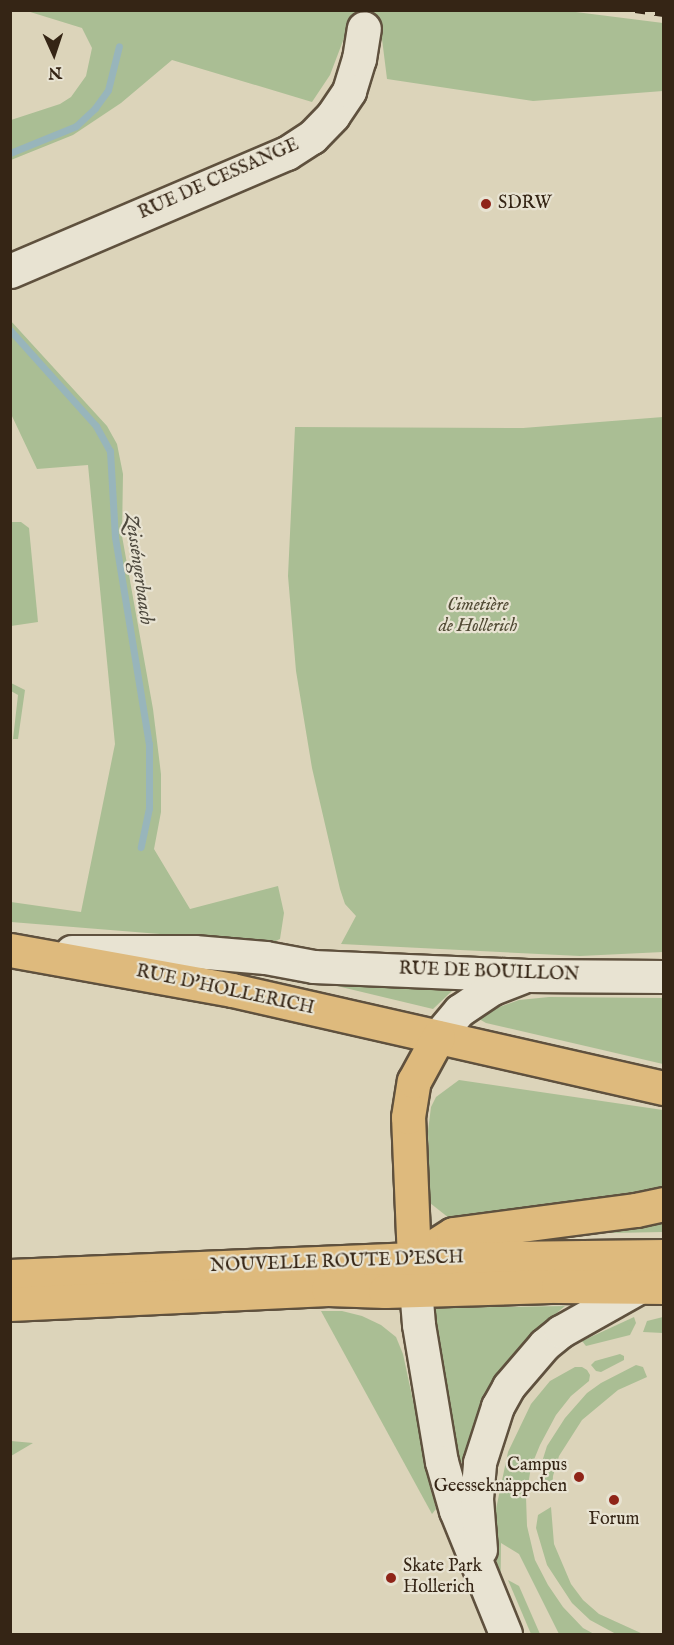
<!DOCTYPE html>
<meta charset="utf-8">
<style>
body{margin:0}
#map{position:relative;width:674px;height:1645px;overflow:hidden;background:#dcd4ba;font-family:"IM FELL English",serif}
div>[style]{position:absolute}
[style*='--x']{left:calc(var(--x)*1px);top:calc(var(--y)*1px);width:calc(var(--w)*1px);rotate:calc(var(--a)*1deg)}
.green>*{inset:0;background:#aabe94}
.stream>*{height:7px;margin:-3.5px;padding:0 3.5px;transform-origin:3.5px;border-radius:3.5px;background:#98b5bb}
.roads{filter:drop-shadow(2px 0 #5f513e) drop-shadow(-2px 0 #5f513e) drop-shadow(0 2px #5f513e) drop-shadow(0 -2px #5f513e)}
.tertiary>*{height:32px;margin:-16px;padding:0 16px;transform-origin:16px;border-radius:16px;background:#e8e3d2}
.secondary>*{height:33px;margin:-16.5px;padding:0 16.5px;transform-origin:16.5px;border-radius:16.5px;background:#e8e3d2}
.primary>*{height:33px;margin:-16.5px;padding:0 16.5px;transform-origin:16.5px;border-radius:16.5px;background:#deba7d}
.rail>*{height:4.5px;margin-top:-2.25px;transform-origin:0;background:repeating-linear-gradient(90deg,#352515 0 10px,transparent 0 20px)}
.dots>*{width:16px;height:16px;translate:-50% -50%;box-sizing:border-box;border:3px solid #e8e3d2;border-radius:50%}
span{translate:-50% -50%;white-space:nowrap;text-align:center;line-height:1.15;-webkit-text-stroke:4.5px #e8e3d2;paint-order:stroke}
.street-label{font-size:18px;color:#352515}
.poi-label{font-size:18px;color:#352515}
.left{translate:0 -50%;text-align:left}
.right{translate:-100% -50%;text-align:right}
.park-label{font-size:18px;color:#524b35;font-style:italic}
.water-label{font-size:20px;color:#4e493e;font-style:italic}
.frame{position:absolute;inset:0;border:12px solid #352515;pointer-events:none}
.north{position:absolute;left:24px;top:24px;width:60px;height:60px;-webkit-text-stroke:4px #e8e3d2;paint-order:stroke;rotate:177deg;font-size:16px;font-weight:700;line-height:24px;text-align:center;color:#352515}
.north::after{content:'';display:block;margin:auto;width:21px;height:27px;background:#352515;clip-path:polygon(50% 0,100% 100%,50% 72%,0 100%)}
</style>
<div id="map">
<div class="green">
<i style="clip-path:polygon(560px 10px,663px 23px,663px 91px,533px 101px,387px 79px,381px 31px,349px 25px,330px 75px,312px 102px,172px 60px,121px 103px,73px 135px,11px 160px,11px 120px,60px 104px,71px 97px,86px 76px,92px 48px,82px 28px,27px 11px)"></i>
<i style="clip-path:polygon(10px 320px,107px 426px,117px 444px,123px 474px,122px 536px,153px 709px,161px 774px,161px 812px,154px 849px,190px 909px,278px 886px,284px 913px,280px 939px,271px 943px,11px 922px,11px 902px,81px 912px,115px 744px,88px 465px,37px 469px,11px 414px)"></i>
<i style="clip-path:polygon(663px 417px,663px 952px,580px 956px,341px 944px,356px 916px,345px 904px,340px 889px,312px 768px,296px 671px,288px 576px,295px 427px,523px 428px)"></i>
<i style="clip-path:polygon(10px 522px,21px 522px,29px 528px,38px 622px,11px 626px)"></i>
<i style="clip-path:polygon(11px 683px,25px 690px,18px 739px,13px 739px,18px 695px,11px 691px)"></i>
<i style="clip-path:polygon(337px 986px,450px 988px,452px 991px,433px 1009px)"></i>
<i style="clip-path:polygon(549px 997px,663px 998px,663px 1064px,486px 1023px,479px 1019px,485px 1012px,519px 1000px)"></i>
<i style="clip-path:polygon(459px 1080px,663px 1110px,663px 1186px,647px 1193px,449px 1218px,430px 1203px,428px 1131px,431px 1107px,436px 1097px)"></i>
<i style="clip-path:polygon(663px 1221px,663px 1232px,611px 1233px,624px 1228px)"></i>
<i style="clip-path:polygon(565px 1306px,529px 1336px,504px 1365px,481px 1408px,462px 1462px,456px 1462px,436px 1342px,436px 1308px)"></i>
<i style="clip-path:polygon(321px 1311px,342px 1311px,362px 1316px,381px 1325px,396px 1337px,403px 1354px,436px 1509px,432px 1514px)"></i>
<i style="clip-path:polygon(634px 1317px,636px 1323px,630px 1335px,586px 1346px,582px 1341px)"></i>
<i style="clip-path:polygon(663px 1317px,663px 1333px,643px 1332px,647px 1321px)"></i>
<i style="clip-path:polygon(620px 1354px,624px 1356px,624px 1360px,601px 1372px,596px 1371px,591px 1365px,595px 1361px)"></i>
<i style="clip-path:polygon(636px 1365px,643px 1367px,647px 1377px,618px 1390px,582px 1420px,559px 1456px,553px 1476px,552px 1492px,543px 1492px,539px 1487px,541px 1465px,547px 1446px,565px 1418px,587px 1393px,601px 1383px)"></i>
<i style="clip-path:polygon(575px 1367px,582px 1367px,587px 1370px,590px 1375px,589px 1381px,571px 1396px,556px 1415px,540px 1445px,531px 1467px,526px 1497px,527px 1526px,535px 1560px,548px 1585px,563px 1607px,583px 1628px,594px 1634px,559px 1634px,519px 1554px,501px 1543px,500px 1634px,498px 1634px,496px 1509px,508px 1452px,531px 1404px,550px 1381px)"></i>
<i style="clip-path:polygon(10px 1441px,11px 1441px,33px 1443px,11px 1456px)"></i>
<i style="clip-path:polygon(551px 1507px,554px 1544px,571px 1584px,583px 1600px,599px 1614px,643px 1634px,616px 1634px,590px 1620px,572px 1603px,547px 1565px,536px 1528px,538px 1515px)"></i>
<i style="clip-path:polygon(508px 1580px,519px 1586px,540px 1634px,531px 1634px)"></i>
</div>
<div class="stream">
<i style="--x:10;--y:153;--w:71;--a:-22.2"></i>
<i style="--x:76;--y:126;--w:26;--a:-43"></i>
<i style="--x:95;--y:108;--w:22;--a:-54"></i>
<i style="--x:108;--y:90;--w:45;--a:-76"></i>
<i style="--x:10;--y:330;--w:129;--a:48.1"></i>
<i style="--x:96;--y:426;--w:29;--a:61"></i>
<i style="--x:110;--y:451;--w:86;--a:86.7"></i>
<i style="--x:115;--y:537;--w:210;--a:80.7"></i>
<i style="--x:149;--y:744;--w:64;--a:90"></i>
<i style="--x:149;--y:808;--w:40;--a:102"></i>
</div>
<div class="roads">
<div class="tertiary">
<i style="--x:72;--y:952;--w:123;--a:0"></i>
<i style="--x:195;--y:952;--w:71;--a:4.8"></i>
<i style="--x:266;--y:958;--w:49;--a:10.6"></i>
<i style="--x:314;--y:967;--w:214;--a:2.4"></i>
<i style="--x:528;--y:976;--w:136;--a:0.4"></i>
<i style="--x:438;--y:1037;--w:34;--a:-50"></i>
<i style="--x:460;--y:1011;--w:40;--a:-34"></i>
<i style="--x:493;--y:989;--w:31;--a:-21"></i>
<i style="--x:414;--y:1265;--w:60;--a:85.2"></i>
<i style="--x:419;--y:1325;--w:139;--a:80.5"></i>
<i style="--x:442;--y:1462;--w:51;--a:74.1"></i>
<i style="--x:456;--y:1511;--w:133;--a:67.9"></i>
<i style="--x:481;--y:1550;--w:51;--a:-94.5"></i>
<i style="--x:477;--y:1499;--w:36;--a:-85"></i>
<i style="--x:480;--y:1463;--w:59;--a:-72.2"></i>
<i style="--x:498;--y:1407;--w:23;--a:-61"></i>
<i style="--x:509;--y:1387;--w:55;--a:-49.4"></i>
<i style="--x:545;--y:1345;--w:21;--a:-39"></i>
<i style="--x:561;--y:1332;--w:90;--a:-29.4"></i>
</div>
<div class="secondary">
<i style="--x:10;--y:271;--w:301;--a:-23.1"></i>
<i style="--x:287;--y:153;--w:30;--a:-33"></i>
<i style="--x:312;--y:137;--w:30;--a:-46"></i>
<i style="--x:333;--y:115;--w:29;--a:-56"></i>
<i style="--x:349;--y:91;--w:34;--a:-73"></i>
<i style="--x:359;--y:59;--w:31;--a:-81"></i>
</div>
<div class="primary">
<i style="--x:10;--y:950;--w:226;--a:10.2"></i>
<i style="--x:232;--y:990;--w:443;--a:12.8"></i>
<i style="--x:414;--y:1259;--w:46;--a:-32.7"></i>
<i style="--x:453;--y:1234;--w:185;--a:-7.5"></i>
<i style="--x:636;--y:1210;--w:29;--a:-12"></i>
<i style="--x:414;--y:1259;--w:142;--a:-92.4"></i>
<i style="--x:408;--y:1117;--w:36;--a:-81"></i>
<i style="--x:414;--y:1081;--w:50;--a:-61.4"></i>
<i style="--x:10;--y:1276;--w:404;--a:-2.4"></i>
<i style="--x:414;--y:1259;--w:250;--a:-0.7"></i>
<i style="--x:10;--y:1304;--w:318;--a:-2.7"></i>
<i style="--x:328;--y:1289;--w:57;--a:2"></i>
<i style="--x:385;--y:1291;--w:173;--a:-1.7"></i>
<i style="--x:558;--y:1286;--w:106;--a:0.5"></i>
</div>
</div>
<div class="rail">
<i style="--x:635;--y:10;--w:29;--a:8"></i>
</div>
<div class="dots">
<i style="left:486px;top:204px;background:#8f2418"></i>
<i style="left:579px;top:1477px;background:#8f2418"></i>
<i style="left:614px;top:1500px;background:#8f2418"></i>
<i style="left:391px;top:1578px;background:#8f2418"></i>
</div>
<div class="street-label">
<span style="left:219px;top:180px;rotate:-24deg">RUE DE CESSANGE</span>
<span style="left:489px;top:973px;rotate:2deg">RUE DE BOUILLON</span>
<span style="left:225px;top:991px;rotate:12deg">RUE D'HOLLERICH</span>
<span style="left:337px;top:1263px;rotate:-2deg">NOUVELLE ROUTE D'ESCH</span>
</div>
<div class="poi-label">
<span class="left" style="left:498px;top:204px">SDRW</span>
<span class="right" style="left:567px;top:1477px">Campus<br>Geesseknäppchen</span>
<span style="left:614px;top:1520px">Forum</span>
<span class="left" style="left:403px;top:1578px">Skate Park<br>Hollerich</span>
</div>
<div class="park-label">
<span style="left:478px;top:617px">Cimetière<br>de Hollerich</span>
</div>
<div class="water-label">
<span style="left:139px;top:569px;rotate:82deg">Zeisséngerbaach</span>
</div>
<div class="frame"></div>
<div class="north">N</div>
</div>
